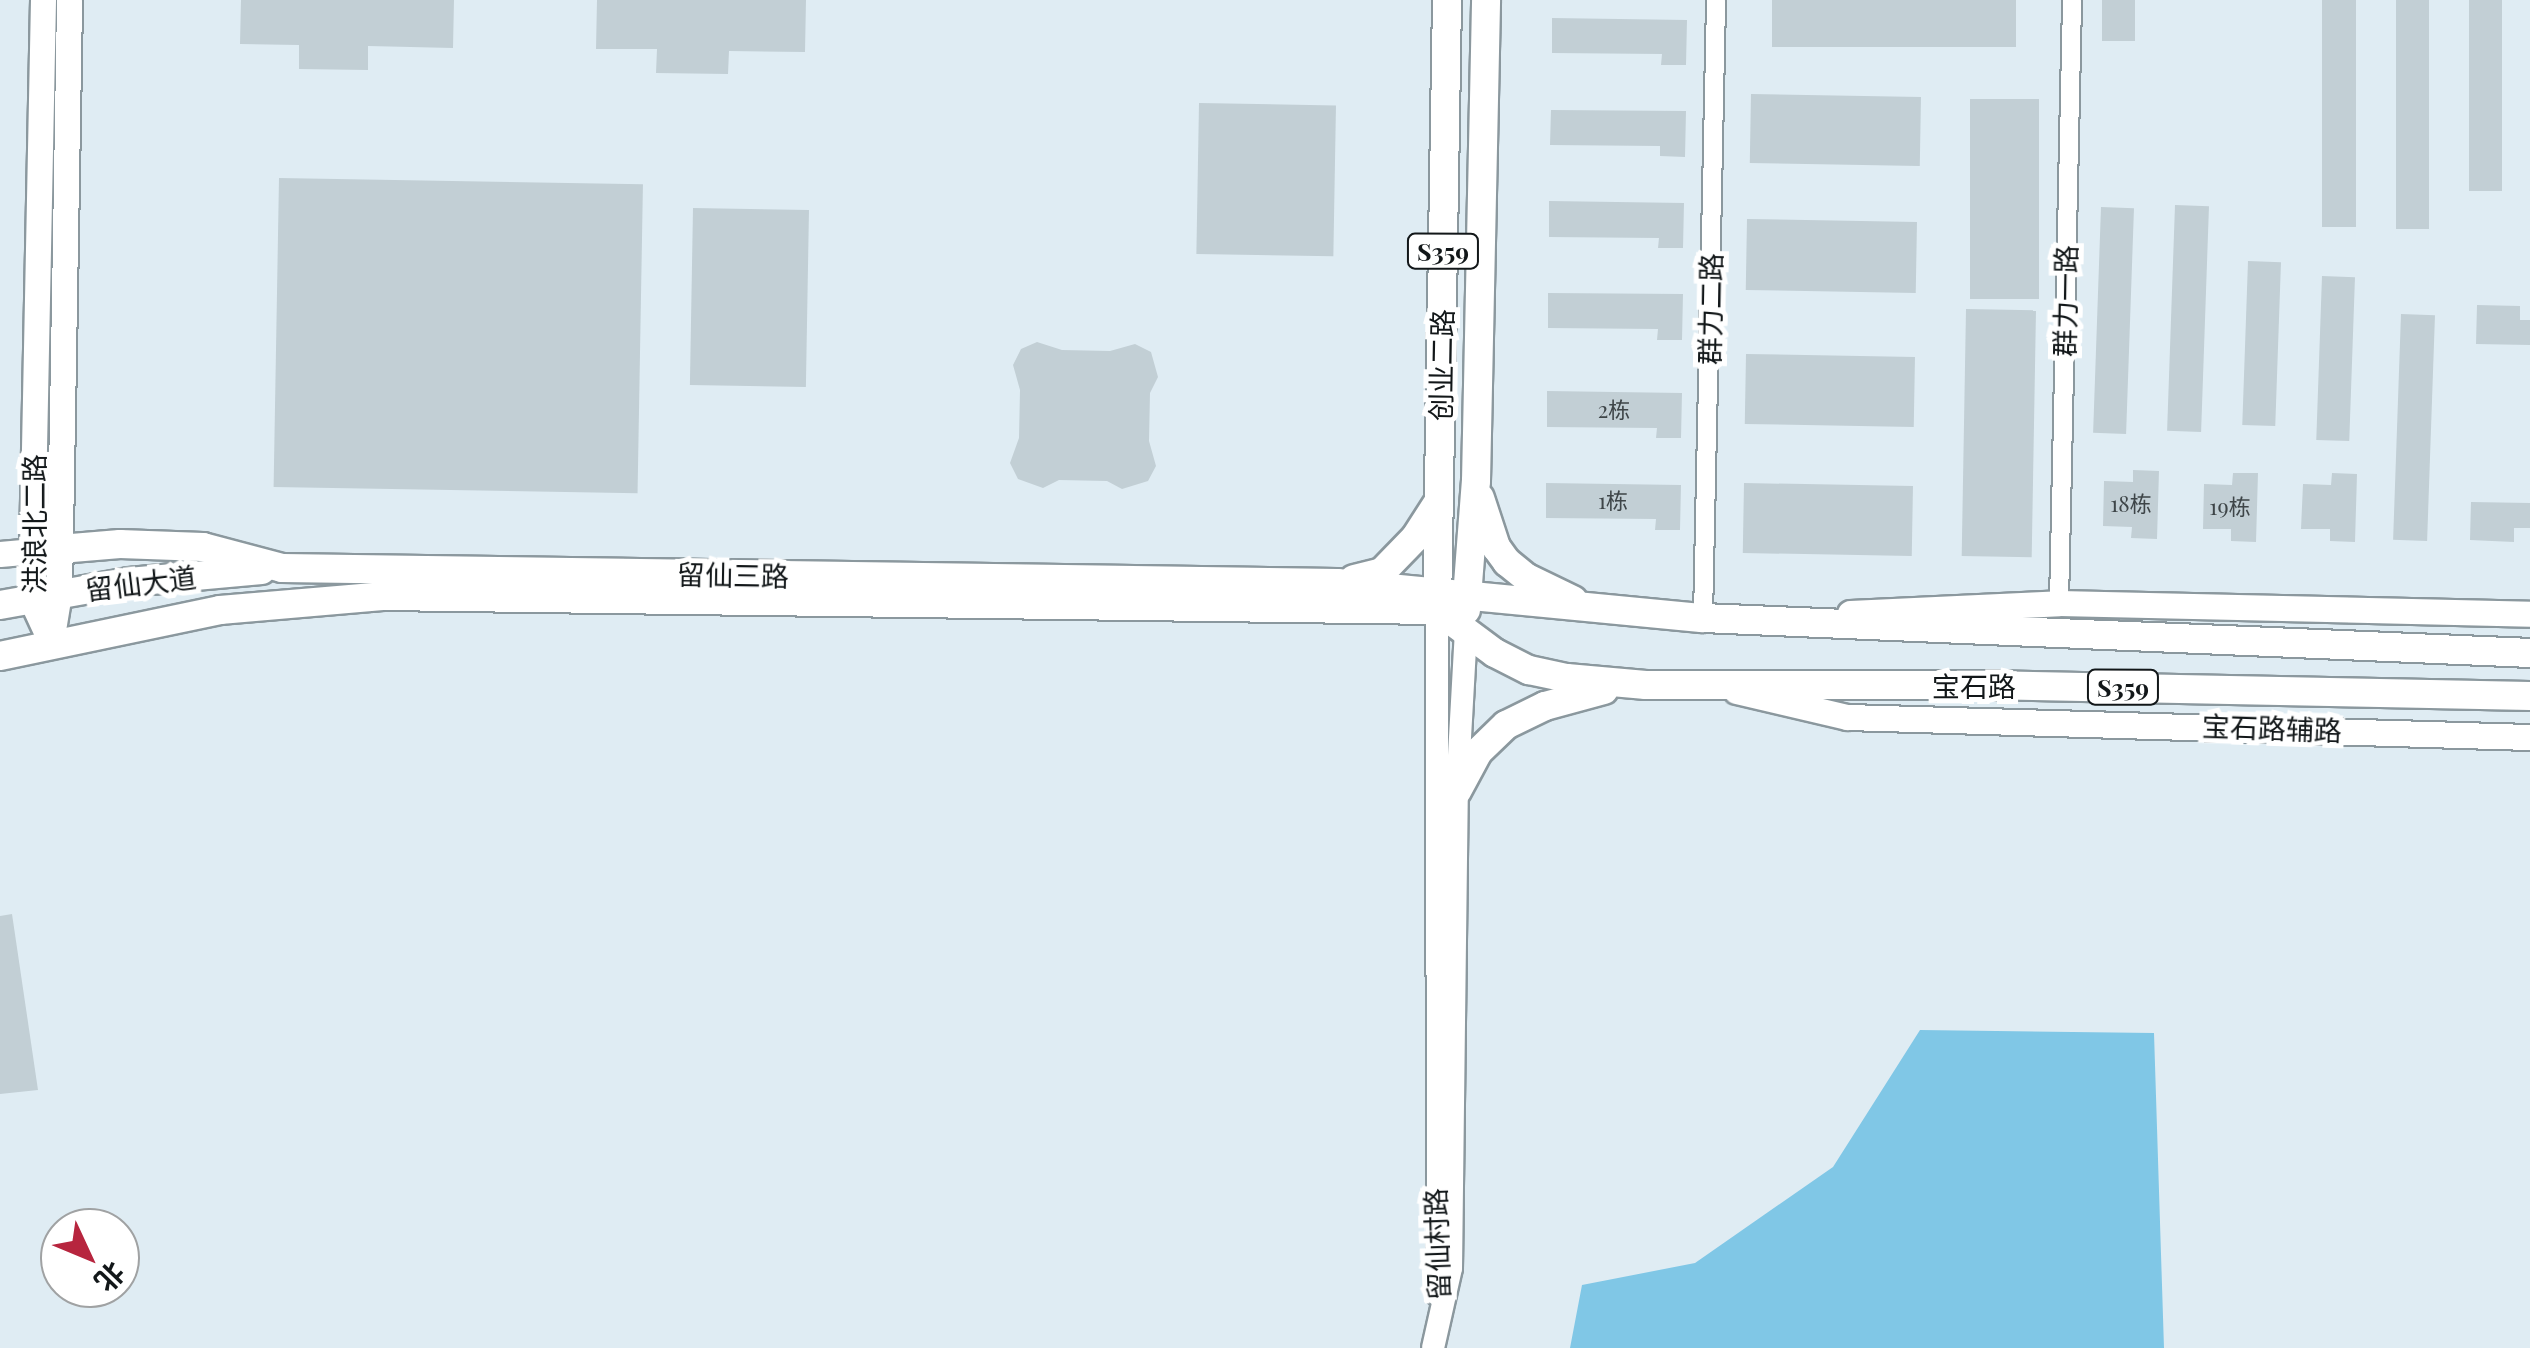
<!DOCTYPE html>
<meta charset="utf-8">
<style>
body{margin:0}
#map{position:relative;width:2530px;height:1348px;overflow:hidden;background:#dfecf3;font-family:"Playfair Display","Noto Sans SC",serif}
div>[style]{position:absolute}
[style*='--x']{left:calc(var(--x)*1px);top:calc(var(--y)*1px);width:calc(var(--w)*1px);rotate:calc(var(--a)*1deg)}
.green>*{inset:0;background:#80c7e6}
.building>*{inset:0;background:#c2cfd5;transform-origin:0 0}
.roads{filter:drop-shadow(2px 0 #8b989e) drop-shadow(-2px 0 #8b989e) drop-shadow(0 2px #8b989e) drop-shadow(0 -2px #8b989e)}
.minor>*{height:18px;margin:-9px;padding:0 9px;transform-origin:9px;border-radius:9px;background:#fff}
.tertiary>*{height:22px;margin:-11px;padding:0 11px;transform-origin:11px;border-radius:11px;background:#fff}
.secondary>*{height:25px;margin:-12.5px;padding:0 12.5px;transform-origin:12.5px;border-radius:12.5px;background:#fff}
.primary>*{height:28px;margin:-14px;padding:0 14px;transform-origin:14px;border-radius:14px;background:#fff}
span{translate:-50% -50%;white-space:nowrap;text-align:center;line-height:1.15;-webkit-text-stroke:10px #fff;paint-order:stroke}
.number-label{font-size:22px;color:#3e4548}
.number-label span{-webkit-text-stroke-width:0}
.shield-label span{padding:2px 8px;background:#fff;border:2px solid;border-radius:8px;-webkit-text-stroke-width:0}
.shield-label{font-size:25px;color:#121719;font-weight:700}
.street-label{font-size:28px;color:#121719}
.north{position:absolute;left:40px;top:1208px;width:100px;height:100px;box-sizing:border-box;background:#fff;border:2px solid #a0a2a3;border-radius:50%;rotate:134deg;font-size:28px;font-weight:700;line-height:40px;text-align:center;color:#121719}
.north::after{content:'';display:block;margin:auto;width:35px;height:45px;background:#b7253e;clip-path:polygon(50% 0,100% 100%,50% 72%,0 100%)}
</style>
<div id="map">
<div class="green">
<i style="clip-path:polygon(1920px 1030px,2154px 1033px,2164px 1348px,1570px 1348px,1582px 1285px,1695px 1263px,1833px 1167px)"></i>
</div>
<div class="building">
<i style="clip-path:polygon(241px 0,454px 0,453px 48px,368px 46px,368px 70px,299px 69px,299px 45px,240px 44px)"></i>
<i style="clip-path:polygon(597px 0,806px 0,805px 52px,729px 51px,728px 74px,656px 73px,657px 49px,596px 49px)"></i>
<i style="left:1772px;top:0;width:244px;height:47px"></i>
<i style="left:2102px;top:0;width:33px;height:41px"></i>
<i style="left:2322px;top:0;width:34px;height:227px"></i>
<i style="left:2396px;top:0;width:33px;height:229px"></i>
<i style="left:2469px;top:0;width:33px;height:191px"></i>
<i style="clip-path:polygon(1552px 18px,1687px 20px,1686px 65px,1661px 65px,1662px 54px,1552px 53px)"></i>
<i style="left:1751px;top:94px;width:170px;height:69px;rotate:1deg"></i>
<i style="left:1970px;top:99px;width:69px;height:200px"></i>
<i style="left:1199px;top:103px;width:137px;height:151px;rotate:1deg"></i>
<i style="clip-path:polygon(1551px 110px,1686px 111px,1685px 157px,1660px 156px,1660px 146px,1550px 145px)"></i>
<i style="left:279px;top:178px;width:364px;height:309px;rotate:1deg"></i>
<i style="clip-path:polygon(1549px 201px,1684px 203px,1683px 248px,1658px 248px,1659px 238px,1549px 237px)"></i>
<i style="left:2175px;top:205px;width:34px;height:226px;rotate:2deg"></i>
<i style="left:2101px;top:207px;width:33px;height:226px;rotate:2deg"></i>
<i style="left:693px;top:208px;width:116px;height:177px;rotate:1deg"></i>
<i style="left:1747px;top:219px;width:170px;height:71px;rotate:1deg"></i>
<i style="left:2248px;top:261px;width:33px;height:164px;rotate:2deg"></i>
<i style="left:2322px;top:276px;width:33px;height:164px;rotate:2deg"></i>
<i style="clip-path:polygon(1548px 293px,1683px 294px,1682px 340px,1657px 340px,1658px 329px,1548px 328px)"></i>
<i style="clip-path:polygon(2477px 305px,2520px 306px,2520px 320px,2530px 320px,2530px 345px,2476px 344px)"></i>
<i style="left:1966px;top:309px;width:70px;height:247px;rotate:1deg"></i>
<i style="left:2401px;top:314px;width:34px;height:226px;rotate:2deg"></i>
<i style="clip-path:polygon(1037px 342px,1062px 350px,1110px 351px,1135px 344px,1151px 352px,1158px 377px,1150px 393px,1149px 441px,1156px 466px,1148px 481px,1122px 489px,1107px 481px,1059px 480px,1043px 488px,1018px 479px,1010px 463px,1019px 438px,1020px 390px,1013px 365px,1021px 349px)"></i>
<i style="left:1746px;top:354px;width:169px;height:70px;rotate:1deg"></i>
<i style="clip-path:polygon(1547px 391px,1682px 393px,1681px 438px,1656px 438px,1657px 428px,1547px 427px)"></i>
<i style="clip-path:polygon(2133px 470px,2159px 471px,2157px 539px,2131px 538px,2132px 527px,2103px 526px,2104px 481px,2133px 482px)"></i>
<i style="clip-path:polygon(2233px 473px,2258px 473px,2256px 542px,2231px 541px,2231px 529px,2203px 529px,2204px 484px,2232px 485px)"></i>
<i style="clip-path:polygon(2332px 473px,2357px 474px,2355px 542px,2330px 541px,2330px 529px,2301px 529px,2303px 484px,2331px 485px)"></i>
<i style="clip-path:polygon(1546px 483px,1681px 485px,1680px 530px,1655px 530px,1656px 519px,1546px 518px)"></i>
<i style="left:1744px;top:483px;width:169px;height:70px;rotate:1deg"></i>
<i style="clip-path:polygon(2471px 502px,2530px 503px,2530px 528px,2514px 528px,2514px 542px,2470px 540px)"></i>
<i style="clip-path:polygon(12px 914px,38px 1090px,0 1094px,0 916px)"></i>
</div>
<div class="roads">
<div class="minor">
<i style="--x:2059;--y:603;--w:603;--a:-88.76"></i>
<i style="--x:1703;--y:618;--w:618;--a:-88.79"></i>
</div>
<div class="tertiary">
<i style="--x:1437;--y:610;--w:685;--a:89.92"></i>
<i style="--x:1433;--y:1348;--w:82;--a:-77.3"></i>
<i style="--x:1451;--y:1268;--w:477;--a:-89.3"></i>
<i style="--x:1457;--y:791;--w:159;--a:-86.8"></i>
</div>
<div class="secondary">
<i style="--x:43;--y:0;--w:599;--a:91.15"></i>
<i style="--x:31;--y:599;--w:47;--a:65.1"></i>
<i style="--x:0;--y:554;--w:45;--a:-5.1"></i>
<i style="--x:1850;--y:613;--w:209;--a:-2.7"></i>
<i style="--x:2059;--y:603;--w:471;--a:1.3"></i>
<i style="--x:51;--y:642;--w:50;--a:-80.7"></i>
<i style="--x:59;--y:593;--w:593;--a:-89.03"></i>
<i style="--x:1736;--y:691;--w:114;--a:13.2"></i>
<i style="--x:1847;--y:717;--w:683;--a:1.68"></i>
</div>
<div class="primary">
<i style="--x:1480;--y:498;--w:52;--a:71.9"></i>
<i style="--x:1496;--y:547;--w:19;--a:54"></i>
<i style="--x:1507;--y:562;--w:26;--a:39"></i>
<i style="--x:1527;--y:578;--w:51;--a:25.6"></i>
<i style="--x:60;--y:549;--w:60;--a:-4.8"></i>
<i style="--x:120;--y:544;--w:83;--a:2.1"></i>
<i style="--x:203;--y:547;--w:82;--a:14.9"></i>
<i style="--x:282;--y:568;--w:1055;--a:0.81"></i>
<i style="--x:1337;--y:583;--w:368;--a:5.5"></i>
<i style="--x:1703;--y:618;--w:828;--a:2.42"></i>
<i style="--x:1354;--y:579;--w:29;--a:-14"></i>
<i style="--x:1382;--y:572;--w:47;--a:-45.9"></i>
<i style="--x:1415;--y:538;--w:40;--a:-57.1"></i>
<i style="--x:0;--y:605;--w:131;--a:-10.1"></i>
<i style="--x:129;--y:582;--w:133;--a:-5.2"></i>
<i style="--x:1437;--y:609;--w:609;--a:-89.06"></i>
<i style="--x:1437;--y:610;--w:72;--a:36.6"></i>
<i style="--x:1495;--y:653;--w:38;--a:27"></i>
<i style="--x:1529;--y:670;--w:39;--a:12"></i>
<i style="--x:1567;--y:678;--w:79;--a:5.1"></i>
<i style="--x:1646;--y:685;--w:338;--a:0"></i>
<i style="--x:1984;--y:685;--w:546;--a:1.15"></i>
<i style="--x:1466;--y:610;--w:129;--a:-85.6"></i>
<i style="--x:1476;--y:481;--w:481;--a:-88.8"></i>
<i style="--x:0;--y:656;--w:225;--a:-11.8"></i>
<i style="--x:220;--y:610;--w:163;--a:-4.9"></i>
<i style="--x:382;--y:596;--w:1055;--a:0.76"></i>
<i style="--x:1457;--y:791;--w:44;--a:-61.7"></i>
<i style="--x:1478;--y:752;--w:39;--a:-44"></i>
<i style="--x:1506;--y:725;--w:43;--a:-26"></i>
<i style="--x:1545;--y:706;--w:61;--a:-15.2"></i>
</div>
</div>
<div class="number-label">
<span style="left:1614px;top:410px">2栋</span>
<span style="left:1613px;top:501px">1栋</span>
<span style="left:2131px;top:504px">18栋</span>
<span style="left:2230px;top:507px">19栋</span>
</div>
<div class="shield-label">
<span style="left:1443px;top:251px">S359</span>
<span style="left:2123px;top:687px">S359</span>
</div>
<div class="street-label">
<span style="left:2065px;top:301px;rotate:-89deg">群力一路</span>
<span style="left:1710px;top:309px;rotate:-89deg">群力二路</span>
<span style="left:1441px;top:365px;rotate:-89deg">创业二路</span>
<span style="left:34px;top:524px;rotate:-90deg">洪浪北二路</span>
<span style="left:733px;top:575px;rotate:1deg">留仙三路</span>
<span style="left:141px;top:583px;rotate:-7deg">留仙大道</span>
<span style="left:1974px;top:686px">宝石路</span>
<span style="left:2272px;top:728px;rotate:2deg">宝石路辅路</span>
<span style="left:1437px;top:1244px;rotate:-92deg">留仙村路</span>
</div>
<div class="north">北</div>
</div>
